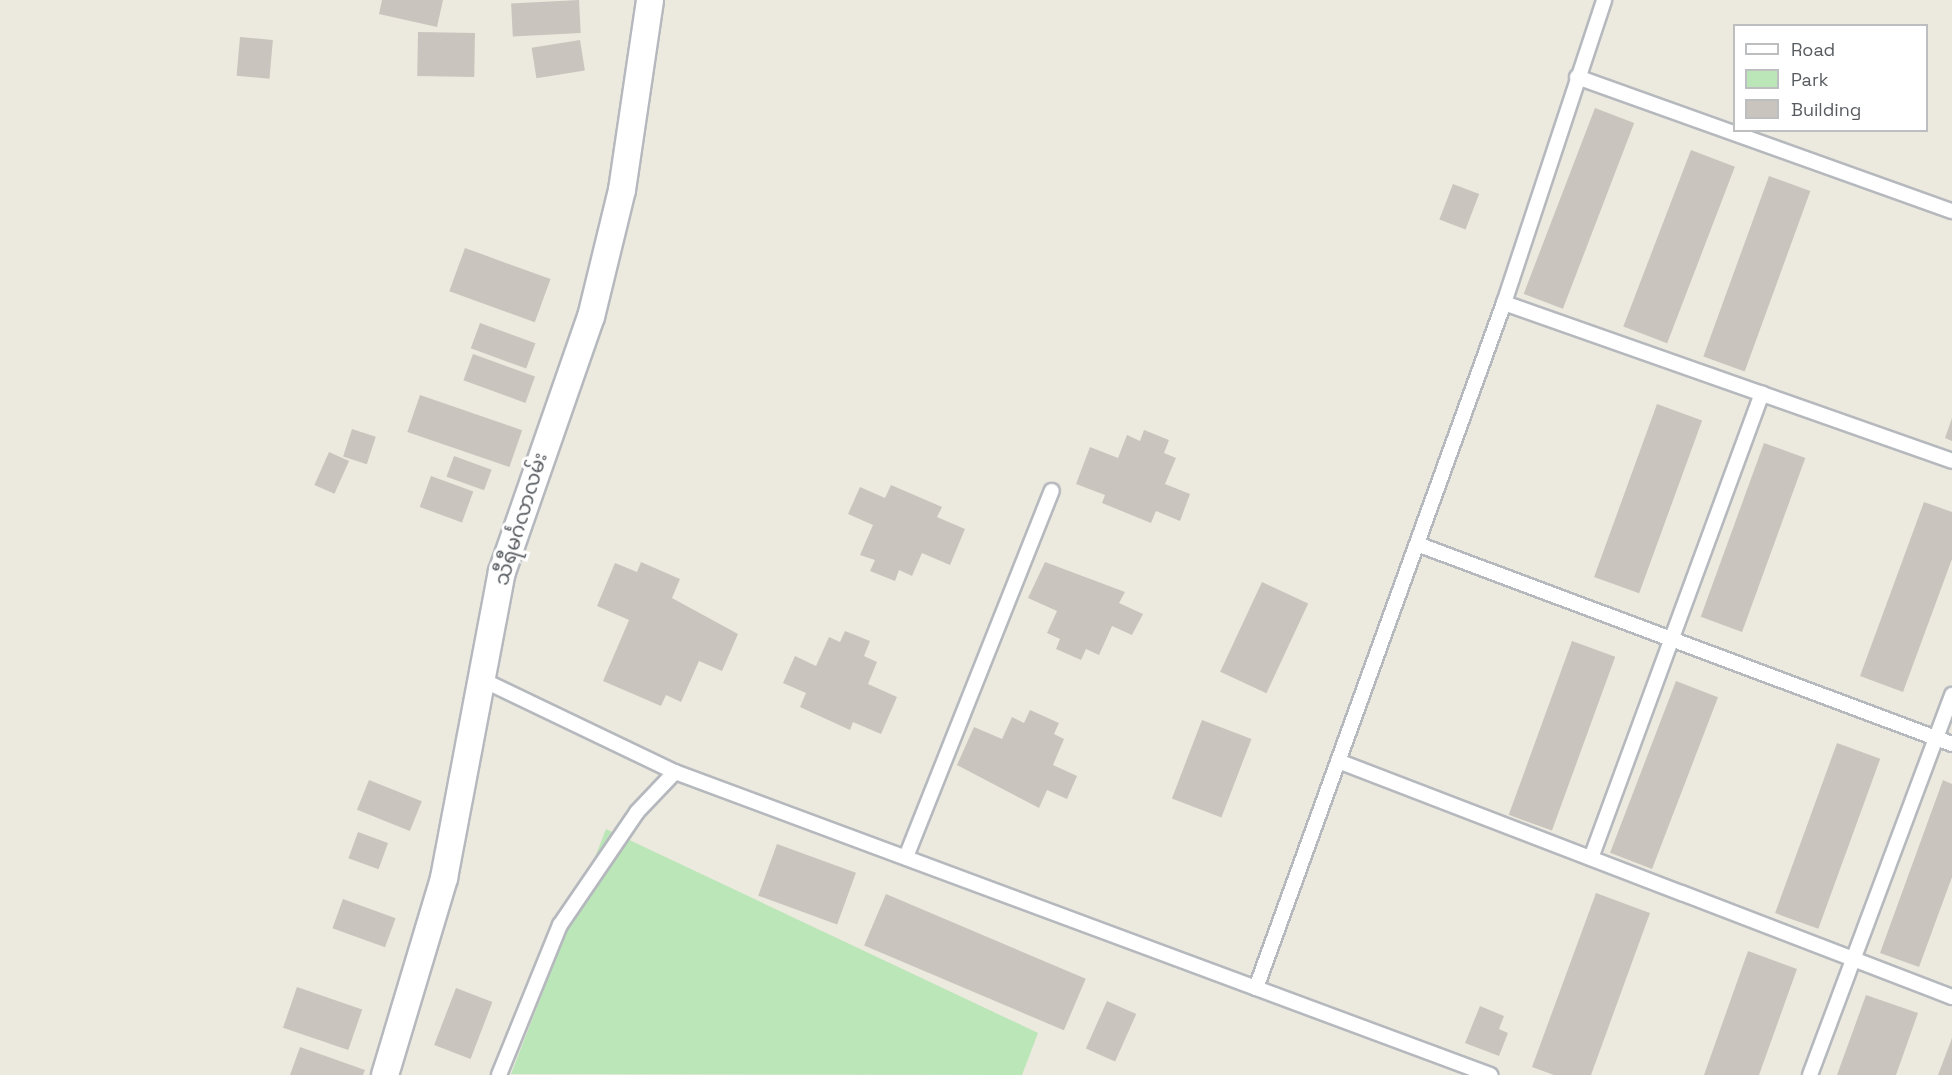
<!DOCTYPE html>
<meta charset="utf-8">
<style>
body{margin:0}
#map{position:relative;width:1952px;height:1075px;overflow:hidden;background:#ece9de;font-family:"Space Grotesk","Noto Sans Myanmar",sans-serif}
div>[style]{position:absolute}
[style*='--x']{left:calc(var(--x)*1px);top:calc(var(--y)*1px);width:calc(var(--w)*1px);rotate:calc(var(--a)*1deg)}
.green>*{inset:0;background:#bae6b8}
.building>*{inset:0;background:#c9c5be;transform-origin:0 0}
.roads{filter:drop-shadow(2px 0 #b5b8bd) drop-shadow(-2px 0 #b5b8bd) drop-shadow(0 2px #b5b8bd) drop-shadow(0 -2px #b5b8bd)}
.service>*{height:14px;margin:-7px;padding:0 7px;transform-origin:7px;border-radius:7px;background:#fff}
.minor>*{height:26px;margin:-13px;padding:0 13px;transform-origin:13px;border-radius:13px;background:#fff}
span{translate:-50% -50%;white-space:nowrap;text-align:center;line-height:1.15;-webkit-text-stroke:6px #fff;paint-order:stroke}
.street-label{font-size:20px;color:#585c61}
.legend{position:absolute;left:1733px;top:24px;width:195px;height:108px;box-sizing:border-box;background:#fff;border:2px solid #bcbec0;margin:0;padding:8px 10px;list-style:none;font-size:18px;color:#585c61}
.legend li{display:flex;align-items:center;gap:12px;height:30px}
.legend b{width:30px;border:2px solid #bcbec0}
</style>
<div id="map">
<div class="green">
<i style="clip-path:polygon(606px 829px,1038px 1033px,1022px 1075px,511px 1074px)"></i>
</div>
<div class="building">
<i style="clip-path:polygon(382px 0,443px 0,437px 27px,379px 14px)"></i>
<i style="left:579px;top:0;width:33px;height:68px;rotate:87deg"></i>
<i style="left:418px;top:32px;width:57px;height:44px;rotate:1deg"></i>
<i style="left:240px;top:37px;width:33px;height:39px;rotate:5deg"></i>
<i style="left:580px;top:40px;width:31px;height:49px;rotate:81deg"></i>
<i style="left:1595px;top:108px;width:42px;height:199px;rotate:21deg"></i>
<i style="left:1691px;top:150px;width:47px;height:189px;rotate:21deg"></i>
<i style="left:1769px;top:176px;width:44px;height:192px;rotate:20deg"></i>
<i style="left:1453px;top:184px;width:28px;height:38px;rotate:21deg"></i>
<i style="left:465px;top:248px;width:91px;height:46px;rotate:20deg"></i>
<i style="left:480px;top:323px;width:59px;height:27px;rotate:20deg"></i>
<i style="left:473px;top:354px;width:66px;height:28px;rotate:20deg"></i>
<i style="left:420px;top:395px;width:108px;height:39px;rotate:19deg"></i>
<i style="left:1657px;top:404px;width:48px;height:184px;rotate:20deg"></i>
<i style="clip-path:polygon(1952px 418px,1952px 441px,1945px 438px)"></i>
<i style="left:352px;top:429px;width:25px;height:29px;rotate:18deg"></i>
<i style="clip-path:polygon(1144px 430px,1169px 440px,1164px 453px,1176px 458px,1165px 484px,1190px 494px,1180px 521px,1156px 511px,1151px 523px,1102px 503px,1105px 495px,1076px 484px,1090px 447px,1118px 458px,1127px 435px,1140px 441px)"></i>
<i style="left:1764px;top:443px;width:44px;height:185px;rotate:20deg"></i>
<i style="left:329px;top:452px;width:22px;height:36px;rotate:24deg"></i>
<i style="left:454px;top:456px;width:40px;height:22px;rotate:20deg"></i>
<i style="left:431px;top:476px;width:45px;height:33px;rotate:20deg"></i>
<i style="clip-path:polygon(891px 485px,942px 507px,937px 517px,965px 529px,950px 565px,922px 553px,912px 576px,899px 570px,895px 581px,870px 571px,875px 560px,860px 555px,873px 525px,848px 514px,860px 487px,885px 498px)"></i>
<i style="clip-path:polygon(1924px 502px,1952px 512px,1952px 559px,1903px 692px,1860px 676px)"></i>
<i style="clip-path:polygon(641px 562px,680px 579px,672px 598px,738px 634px,722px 671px,699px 661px,681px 702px,666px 695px,661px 706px,603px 681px,629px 620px,597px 606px,615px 563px,637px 572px)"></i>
<i style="clip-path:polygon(1045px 562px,1125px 592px,1119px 603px,1143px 614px,1132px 635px,1112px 626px,1099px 655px,1086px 649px,1081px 660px,1056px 649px,1060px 639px,1047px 633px,1057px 611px,1028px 598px)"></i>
<i style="left:1262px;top:582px;width:51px;height:99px;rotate:25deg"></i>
<i style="clip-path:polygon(845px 631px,870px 641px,864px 656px,877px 662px,868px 684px,897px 697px,881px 734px,853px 722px,850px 730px,800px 707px,806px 693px,783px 683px,795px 656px,816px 666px,829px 637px,840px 642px)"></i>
<i style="left:1572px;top:641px;width:46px;height:185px;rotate:20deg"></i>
<i style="left:1676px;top:681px;width:45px;height:184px;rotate:21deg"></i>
<i style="clip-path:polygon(1030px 710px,1059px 723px,1054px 734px,1064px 739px,1053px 765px,1077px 776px,1067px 799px,1047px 790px,1039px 808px,957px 765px,974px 727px,1002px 739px,1012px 717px,1024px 723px)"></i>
<i style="left:1202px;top:720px;width:53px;height:84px;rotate:21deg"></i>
<i style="left:1837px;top:743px;width:46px;height:181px;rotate:20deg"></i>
<i style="left:369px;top:780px;width:57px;height:32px;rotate:22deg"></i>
<i style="clip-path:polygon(1943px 780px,1952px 784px,1952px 877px,1919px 967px,1880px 953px)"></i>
<i style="left:358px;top:832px;width:32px;height:28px;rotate:20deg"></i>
<i style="left:777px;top:844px;width:84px;height:55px;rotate:20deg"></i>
<i style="clip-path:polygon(1596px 893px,1650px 913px,1591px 1075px,1554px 1075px,1532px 1067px)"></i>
<i style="left:886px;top:894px;width:217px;height:56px;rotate:23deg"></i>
<i style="left:343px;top:899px;width:56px;height:31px;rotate:20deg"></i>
<i style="clip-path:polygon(1748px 951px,1797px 969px,1759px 1075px,1704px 1075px)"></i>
<i style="left:297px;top:987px;width:69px;height:43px;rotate:19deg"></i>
<i style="left:456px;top:988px;width:39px;height:61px;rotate:21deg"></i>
<i style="clip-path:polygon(1866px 995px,1918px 1013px,1896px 1075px,1837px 1075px)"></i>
<i style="left:1107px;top:1001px;width:32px;height:52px;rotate:24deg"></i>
<i style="clip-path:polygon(1480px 1006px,1504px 1016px,1499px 1029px,1508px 1033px,1499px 1056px,1465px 1043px)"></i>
<i style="clip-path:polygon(1952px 1039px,1952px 1075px,1938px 1075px,1952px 1038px)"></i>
<i style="clip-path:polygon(300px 1047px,365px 1070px,363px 1075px,290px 1075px)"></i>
</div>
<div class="roads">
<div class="service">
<i style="--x:1577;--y:77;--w:398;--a:19.7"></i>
<i style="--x:1504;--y:303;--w:475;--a:19.4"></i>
<i style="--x:1417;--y:544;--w:571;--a:20.5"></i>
<i style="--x:485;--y:681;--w:211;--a:25.6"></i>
<i style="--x:675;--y:772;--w:870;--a:20.39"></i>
<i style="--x:1338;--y:761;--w:658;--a:21.03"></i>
<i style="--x:906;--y:857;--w:394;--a:-68.3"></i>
<i style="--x:1591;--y:858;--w:495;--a:-69.8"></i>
<i style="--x:1256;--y:988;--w:729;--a:-70.1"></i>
<i style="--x:1504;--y:303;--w:319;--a:-71.7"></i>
<i style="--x:499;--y:1075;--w:162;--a:-67.9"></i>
<i style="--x:560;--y:925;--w:137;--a:-55.7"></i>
<i style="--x:637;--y:812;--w:55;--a:-46.5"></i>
<i style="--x:1810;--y:1075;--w:406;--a:-69.5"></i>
</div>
<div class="minor">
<i style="--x:385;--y:1075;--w:206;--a:-73.3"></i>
<i style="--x:444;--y:878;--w:311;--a:-79.3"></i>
<i style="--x:502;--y:572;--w:270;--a:-70.8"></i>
<i style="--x:591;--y:317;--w:131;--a:-76.3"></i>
<i style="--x:622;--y:190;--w:192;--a:-81.6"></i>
</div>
</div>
<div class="street-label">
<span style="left:521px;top:519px;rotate:-73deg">သီရီမင်္ဂလာလမ်း</span>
</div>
<ul class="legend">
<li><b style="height:8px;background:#fff"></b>Road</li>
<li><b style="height:16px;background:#bae6b8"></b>Park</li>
<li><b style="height:16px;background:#c9c5be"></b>Building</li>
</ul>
</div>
